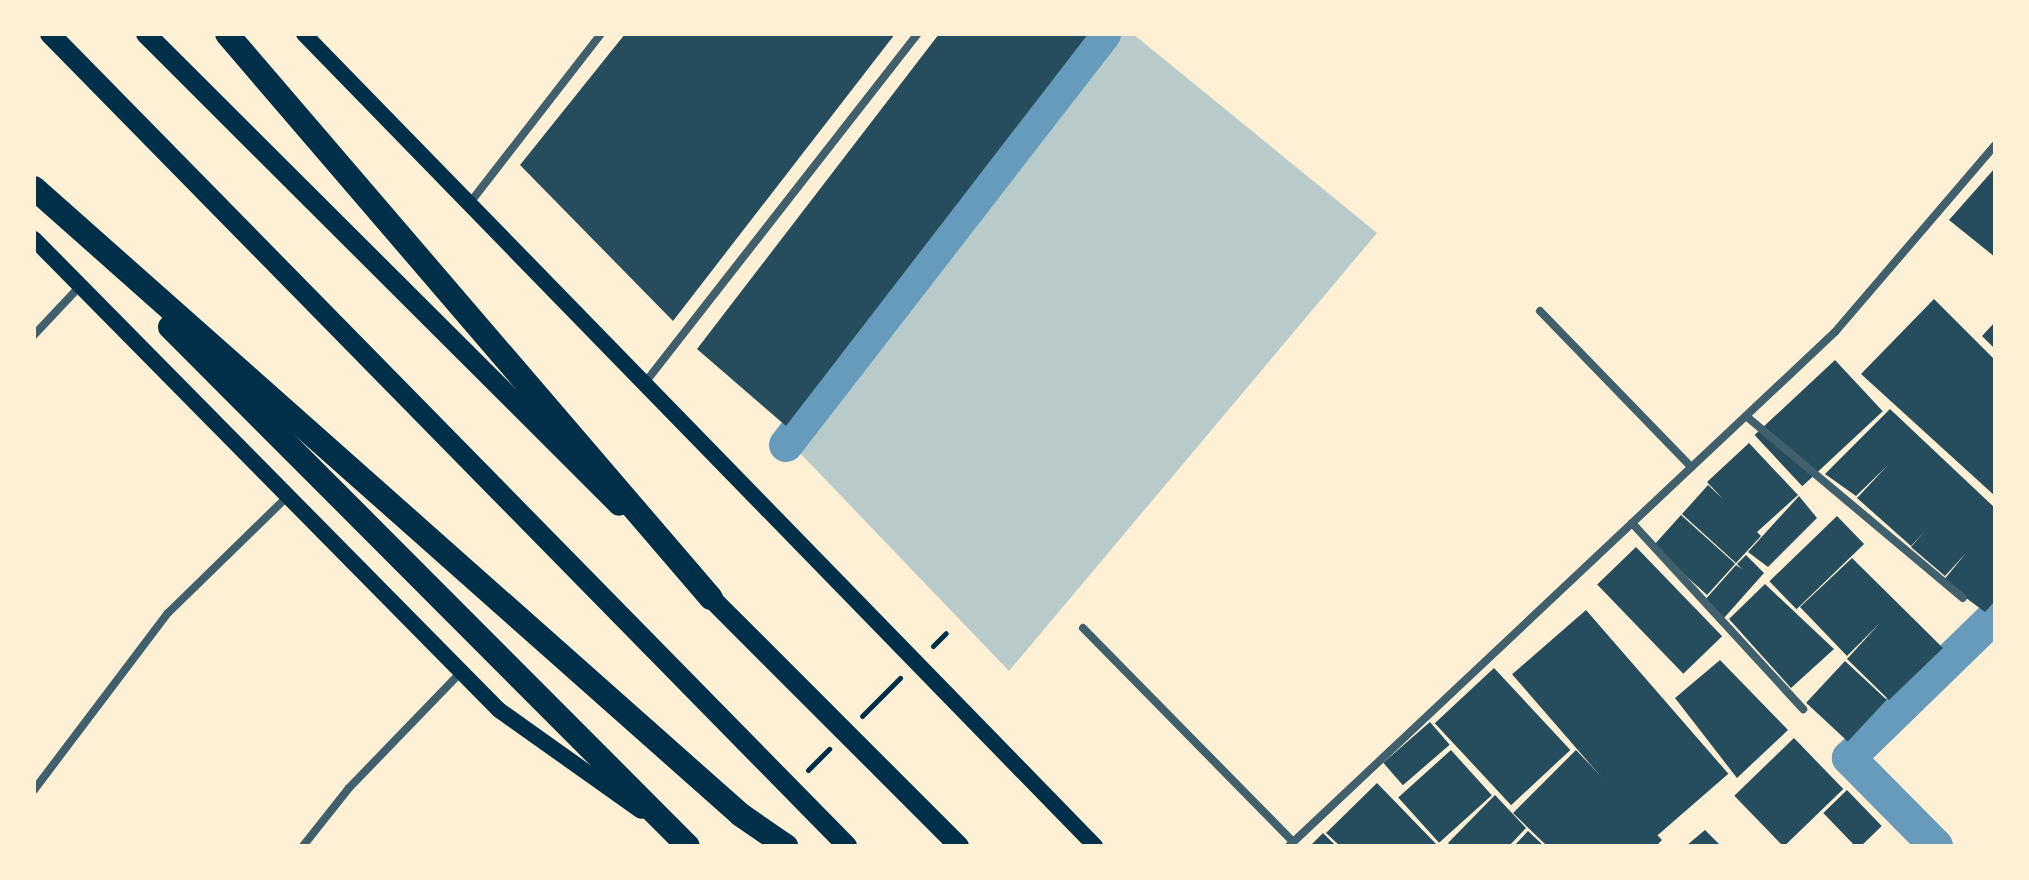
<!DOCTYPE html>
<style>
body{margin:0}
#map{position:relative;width:2029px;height:880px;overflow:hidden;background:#fdf0d5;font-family:Lato,sans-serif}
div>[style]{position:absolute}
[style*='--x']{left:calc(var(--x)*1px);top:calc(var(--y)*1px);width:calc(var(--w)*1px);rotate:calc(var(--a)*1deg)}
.green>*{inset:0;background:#b9caca}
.canal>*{height:34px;margin:-17px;padding:0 17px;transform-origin:17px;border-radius:17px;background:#669bbc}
.building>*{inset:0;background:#264d5e;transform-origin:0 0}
.path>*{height:5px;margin:-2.5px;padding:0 2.5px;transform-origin:2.5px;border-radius:2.5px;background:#003049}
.minor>*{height:8px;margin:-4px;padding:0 4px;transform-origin:4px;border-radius:4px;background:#3f606c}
.secondary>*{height:16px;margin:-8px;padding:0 8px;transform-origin:8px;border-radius:8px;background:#003049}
.primary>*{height:20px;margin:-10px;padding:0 10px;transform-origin:10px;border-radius:10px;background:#003049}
.motorway>*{height:24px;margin:-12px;padding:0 12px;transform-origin:12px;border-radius:12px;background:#003049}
span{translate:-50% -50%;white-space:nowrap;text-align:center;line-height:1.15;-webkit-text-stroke:7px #fdf0d5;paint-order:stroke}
.frame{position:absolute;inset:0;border:36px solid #fdf0d5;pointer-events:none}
</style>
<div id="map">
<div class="green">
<i style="clip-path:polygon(1114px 34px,1133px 34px,1377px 233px,1009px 671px,798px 451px)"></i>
</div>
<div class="canal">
<i style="--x:786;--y:445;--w:520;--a:-52.27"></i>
<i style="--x:1936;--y:846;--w:124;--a:-134.7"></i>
<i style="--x:1849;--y:758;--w:204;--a:-44.2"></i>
</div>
<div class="building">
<i style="clip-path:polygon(625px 34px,895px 34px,673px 321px,520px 165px)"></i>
<i style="clip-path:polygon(939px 34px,1088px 34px,786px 426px,697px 349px)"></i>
<i style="clip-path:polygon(1995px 168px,1995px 257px,1949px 220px)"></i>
<i style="clip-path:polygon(1934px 299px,1995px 360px,1995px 496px,1861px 374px)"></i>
<i style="clip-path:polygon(1995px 322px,1995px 349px,1982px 336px)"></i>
<i style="left:1835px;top:360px;width:70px;height:110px;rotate:47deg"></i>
<i style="clip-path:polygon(1890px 409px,1995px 508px,1995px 601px,1985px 612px,1943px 581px,1966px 553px,1945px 576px,1911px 547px,1924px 532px,1911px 546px,1857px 498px,1888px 465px,1856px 496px,1825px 474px)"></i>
<i style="clip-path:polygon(1749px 443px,1798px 495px,1757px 532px,1761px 536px,1736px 563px,1682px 514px,1708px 485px,1723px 499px,1707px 482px)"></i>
<i style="clip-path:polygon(1799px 496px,1817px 518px,1768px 567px,1748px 552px)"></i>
<i style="left:1681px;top:515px;width:73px;height:42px;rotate:42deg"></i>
<i style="left:1837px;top:516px;width:39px;height:94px;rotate:46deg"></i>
<i style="left:1636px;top:547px;width:124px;height:54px;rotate:46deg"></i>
<i style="clip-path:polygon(1746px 555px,1764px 573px,1724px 618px,1704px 601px,1736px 565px,1742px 569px,1737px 564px)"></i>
<i style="clip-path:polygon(1852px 558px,1943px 648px,1889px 700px,1847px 659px,1880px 623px,1847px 656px,1800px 607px)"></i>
<i style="clip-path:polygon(1765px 584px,1834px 649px,1791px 688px,1729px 619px)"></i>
<i style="left:1586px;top:610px;width:217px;height:98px;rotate:49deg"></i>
<i style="clip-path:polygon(1720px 660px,1788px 730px,1737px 778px,1675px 698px)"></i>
<i style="left:1845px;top:661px;width:57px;height:57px;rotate:43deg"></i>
<i style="left:1494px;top:668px;width:112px;height:81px;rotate:47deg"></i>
<i style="left:1430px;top:722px;width:30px;height:62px;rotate:49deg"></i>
<i style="left:1794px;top:738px;width:71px;height:83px;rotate:46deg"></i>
<i style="left:1451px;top:750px;width:61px;height:71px;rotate:48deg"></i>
<i style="clip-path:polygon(1576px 750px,1662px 840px,1656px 846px,1547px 846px,1513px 813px)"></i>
<i style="clip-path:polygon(1377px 783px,1438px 846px,1340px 846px,1326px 833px)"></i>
<i style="left:1847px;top:790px;width:50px;height:33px;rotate:46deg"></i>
<i style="clip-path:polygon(1495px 795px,1526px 828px,1509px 846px,1451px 846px,1448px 843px)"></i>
<i style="clip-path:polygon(1705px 830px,1721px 846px,1686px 846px)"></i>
<i style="clip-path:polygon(1528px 831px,1544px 846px,1514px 846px)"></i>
<i style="clip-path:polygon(1323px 833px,1336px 846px,1310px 846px)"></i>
</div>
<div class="path">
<i style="--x:933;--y:646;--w:18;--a:-45"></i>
<i style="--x:862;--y:716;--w:54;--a:-45"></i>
<i style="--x:808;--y:770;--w:30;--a:-45"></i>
</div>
<div class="minor">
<i style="--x:469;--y:204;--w:215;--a:-52.2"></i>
<i style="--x:1540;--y:311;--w:217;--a:45.9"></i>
<i style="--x:34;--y:335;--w:67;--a:-46.8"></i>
<i style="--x:644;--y:384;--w:444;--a:-52"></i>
<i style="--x:1746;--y:416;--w:283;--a:40"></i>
<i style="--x:1632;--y:523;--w:253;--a:47.4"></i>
<i style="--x:1083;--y:628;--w:300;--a:45.5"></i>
<i style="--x:34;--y:790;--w:222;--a:-52.9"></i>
<i style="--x:168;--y:613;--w:165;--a:-44.3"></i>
<i style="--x:303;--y:846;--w:74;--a:-51.6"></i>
<i style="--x:349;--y:788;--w:161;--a:-46"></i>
<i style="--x:1289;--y:846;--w:750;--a:-43.27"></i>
<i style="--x:1835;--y:332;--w:246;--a:-49.4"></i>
</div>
<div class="secondary">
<i style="--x:304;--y:34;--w:1134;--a:45.75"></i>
<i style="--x:34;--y:239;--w:662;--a:45.37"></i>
<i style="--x:499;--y:710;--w:174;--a:35.4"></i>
</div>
<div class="primary">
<i style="--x:50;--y:34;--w:1138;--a:45.53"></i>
<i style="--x:146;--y:34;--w:668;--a:44.94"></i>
<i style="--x:701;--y:588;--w:365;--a:45"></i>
</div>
<div class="motorway">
<i style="--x:227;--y:34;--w:743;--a:49.37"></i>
<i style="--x:34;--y:188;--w:945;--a:41.57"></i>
<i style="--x:741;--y:815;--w:55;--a:34.6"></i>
<i style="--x:170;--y:327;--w:733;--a:45.06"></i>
</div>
<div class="frame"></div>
</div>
